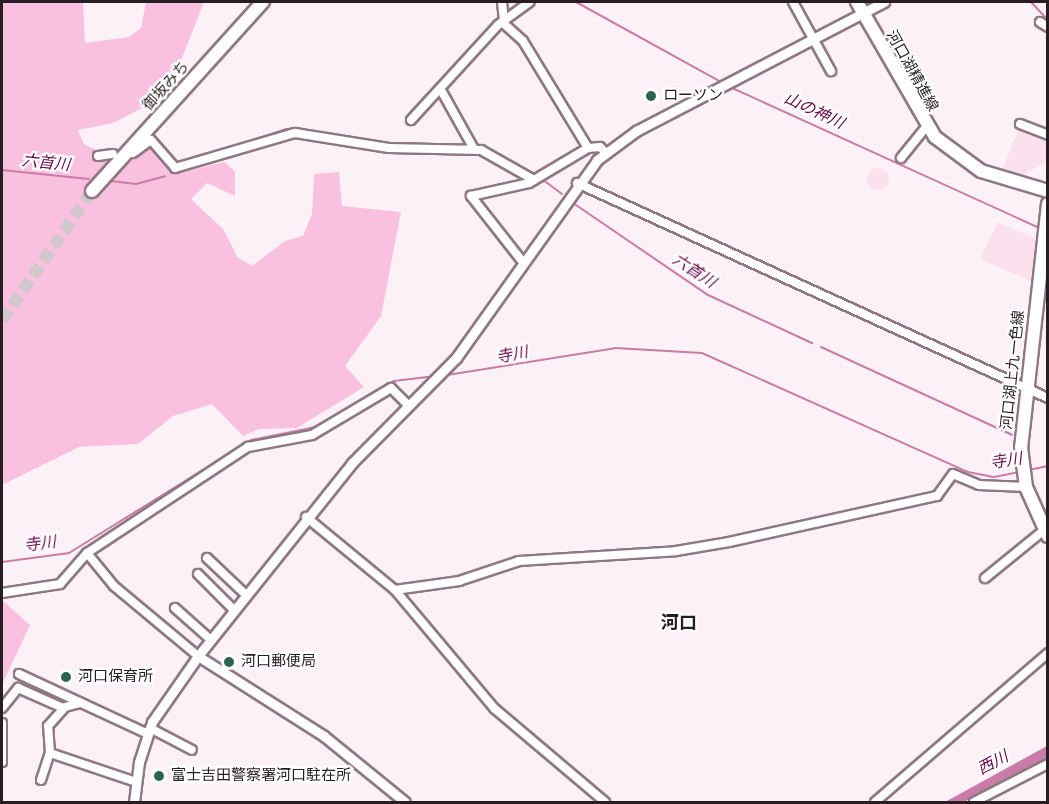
<!DOCTYPE html>
<meta charset="utf-8">
<style>
body{margin:0}
#map{position:relative;width:1049px;height:804px;overflow:hidden;background:#fcf1f7;font-family:"Fira Sans Condensed","Noto Sans JP",sans-serif}
div>[style]{position:absolute}
[style*='--x']{left:calc(var(--x)*1px);top:calc(var(--y)*1px);width:calc(var(--w)*1px);rotate:calc(var(--a)*1deg)}
.built>*{inset:0;background:#fbe0ee}
.round{border-radius:50%}
.green>*{inset:0;background:#fac0df}
.water>*{inset:0;background:#c97ca7}
.stream>*{height:2px;margin:-1px;padding:0 1px;transform-origin:1px;border-radius:1px;background:#c97ca7}
.trunk-tunnel>*{height:12px;margin-top:-6px;transform-origin:0;background:repeating-linear-gradient(90deg,#d1c7cc 0 12px,transparent 0 18px)}
.roads{filter:drop-shadow(2px 0 #8f7884) drop-shadow(-2px 0 #8f7884) drop-shadow(0 2px #8f7884) drop-shadow(0 -2px #8f7884)}
.minor>*{height:8px;margin:-4px;padding:0 4px;transform-origin:4px;border-radius:4px;background:#fff}
.tertiary>*{height:9px;margin:-4.5px;padding:0 4.5px;transform-origin:4.5px;border-radius:4.5px;background:#fff}
.primary>*{height:12px;margin:-6px;padding:0 6px;transform-origin:6px;border-radius:6px;background:#fff}
.trunk>*{height:12px;margin:-6px;padding:0 6px;transform-origin:6px;border-radius:6px;background:#fff}
.dots>*{width:16px;height:16px;translate:-50% -50%;box-sizing:border-box;border:3px solid #fff;border-radius:50%}
span{translate:-50% -50%;white-space:nowrap;text-align:center;line-height:1.15;-webkit-text-stroke:4.5px #fff;paint-order:stroke}
.street-label{font-size:15px;color:#271d22}
.poi-label{font-size:15px;color:#271d22}
.left{translate:0 -50%;text-align:left}
.water-label{font-size:16px;color:#690a4b;font-style:italic}
.quarter-label{font-size:18px;color:#271d22;font-weight:700}
.frame{position:absolute;inset:0;border:3px solid #271d22;pointer-events:none}
</style>
<div id="map">
<div class="built">
<i style="clip-path:polygon(1020px 126px,1047px 138px,1047px 160px,1022px 177px,1002px 170px)"></i>
<i class="round" style="left:867px;top:168px;width:22px;height:22px"></i>
<i style="clip-path:polygon(998px 222px,1036px 239px,1031px 281px,980px 259px)"></i>
</div>
<div class="green">
<i style="clip-path:polygon(2px 2px,83px 2px,85px 43px,129px 37px,141px 28px,146px 2px,204px 2px,174px 78px,144px 107px,113px 123px,78px 130px,84px 144px,112px 158px,87px 187px,97px 195px,131px 156px,150px 147px,173px 174px,225px 162px,235px 172px,235px 196px,207px 183px,191px 199px,224px 230px,237px 257px,252px 266px,285px 241px,303px 236px,312px 214px,314px 174px,339px 172px,342px 206px,401px 212px,381px 316px,345px 366px,364px 387px,297px 428px,259px 429px,243px 436px,212px 404px,173px 416px,138px 444px,79px 447px,2px 485px)"></i>
<i style="clip-path:polygon(2px 600px,30px 625px,2px 685px)"></i>
</div>
<div class="water">
<i style="clip-path:polygon(1047px 746px,1047px 757px,964px 802px,945px 802px)"></i>
</div>
<div class="stream">
<i style="--x:576;--y:2;--w:168;--a:28.9"></i>
<i style="--x:1031;--y:2;--w:25;--a:47"></i>
<i style="--x:730;--y:87;--w:343;--a:24.5"></i>
<i style="--x:376;--y:142;--w:18;--a:9"></i>
<i style="--x:483;--y:148;--w:59;--a:27.4"></i>
<i style="--x:220;--y:151;--w:70;--a:-18.4"></i>
<i style="--x:286;--y:129;--w:20;--a:6"></i>
<i style="--x:2;--y:170;--w:87;--a:5.9"></i>
<i style="--x:542;--y:179;--w:25;--a:37"></i>
<i style="--x:111;--y:181;--w:25;--a:7"></i>
<i style="--x:136;--y:184;--w:30;--a:-15"></i>
<i style="--x:573;--y:203;--w:163;--a:34.3"></i>
<i style="--x:708;--y:295;--w:115;--a:24.8"></i>
<i style="--x:821;--y:347;--w:210;--a:24.7"></i>
<i style="--x:441;--y:376;--w:176;--a:-9.1"></i>
<i style="--x:615;--y:348;--w:87;--a:3.3"></i>
<i style="--x:702;--y:353;--w:291;--a:24.1"></i>
<i style="--x:968;--y:472;--w:26;--a:11"></i>
<i style="--x:994;--y:477;--w:26;--a:-11"></i>
<i style="--x:338;--y:415;--w:66;--a:-31.3"></i>
<i style="--x:394;--y:381;--w:42;--a:-6.8"></i>
<i style="--x:1029;--y:470;--w:19;--a:-12"></i>
<i style="--x:2;--y:562;--w:68;--a:-7.7"></i>
<i style="--x:69;--y:553;--w:214;--a:-31.8"></i>
<i style="--x:251;--y:440;--w:71;--a:-11.3"></i>
</div>
<div class="trunk-tunnel">
<i style="--x:2;--y:320;--w:157;--a:-55.1"></i>
</div>
<div class="roads">
<div class="minor">
<i style="--x:502;--y:2;--w:19;--a:84"></i>
<i style="--x:793;--y:2;--w:79;--a:61.2"></i>
<i style="--x:502;--y:22;--w:28;--a:42"></i>
<i style="--x:523;--y:41;--w:125;--a:58.7"></i>
<i style="--x:1040;--y:22;--w:9;--a:32"></i>
<i style="--x:441;--y:90;--w:68;--a:60.8"></i>
<i style="--x:411;--y:120;--w:129;--a:-47.5"></i>
<i style="--x:498;--y:25;--w:39;--a:-36"></i>
<i style="--x:1020;--y:124;--w:30;--a:21"></i>
<i style="--x:133;--y:153;--w:22;--a:-36"></i>
<i style="--x:151;--y:140;--w:37;--a:49"></i>
<i style="--x:175;--y:168;--w:125;--a:-16.3"></i>
<i style="--x:295;--y:133;--w:95;--a:9.1"></i>
<i style="--x:389;--y:148;--w:92;--a:1.2"></i>
<i style="--x:481;--y:150;--w:61;--a:29.5"></i>
<i style="--x:98;--y:156;--w:15;--a:-8"></i>
<i style="--x:901;--y:158;--w:40;--a:-51"></i>
<i style="--x:577;--y:183;--w:518;--a:24.54"></i>
<i style="--x:522;--y:261;--w:83;--a:-128.1"></i>
<i style="--x:471;--y:196;--w:59;--a:-12.6"></i>
<i style="--x:529;--y:183;--w:69;--a:-30.7"></i>
<i style="--x:588;--y:148;--w:12;--a:-5"></i>
<i style="--x:600;--y:147;--w:7;--a:45"></i>
<i style="--x:306;--y:517;--w:115;--a:39.4"></i>
<i style="--x:395;--y:590;--w:155;--a:50"></i>
<i style="--x:495;--y:709;--w:144;--a:40.2"></i>
<i style="--x:87;--y:553;--w:43;--a:50.7"></i>
<i style="--x:114;--y:586;--w:109;--a:39.8"></i>
<i style="--x:207;--y:558;--w:54;--a:43.5"></i>
<i style="--x:198;--y:574;--w:51;--a:45"></i>
<i style="--x:985;--y:578;--w:76;--a:-39.1"></i>
<i style="--x:395;--y:590;--w:65;--a:-8"></i>
<i style="--x:459;--y:581;--w:63;--a:-18.4"></i>
<i style="--x:519;--y:561;--w:157;--a:-3.6"></i>
<i style="--x:676;--y:551;--w:54;--a:-9.6"></i>
<i style="--x:729;--y:542;--w:213;--a:-12.5"></i>
<i style="--x:937;--y:496;--w:27;--a:-54"></i>
<i style="--x:953;--y:474;--w:28;--a:23"></i>
<i style="--x:979;--y:485;--w:47;--a:2.4"></i>
<i style="--x:2;--y:593;--w:59;--a:-8.8"></i>
<i style="--x:60;--y:584;--w:41;--a:-48.9"></i>
<i style="--x:87;--y:553;--w:193;--a:-33.4"></i>
<i style="--x:248;--y:447;--w:65;--a:-10.6"></i>
<i style="--x:312;--y:435;--w:92;--a:-30.7"></i>
<i style="--x:391;--y:388;--w:25;--a:45"></i>
<i style="--x:175;--y:608;--w:48;--a:41.6"></i>
<i style="--x:19;--y:674;--w:142;--a:24.9"></i>
<i style="--x:2;--y:708;--w:26;--a:-51"></i>
<i style="--x:18;--y:688;--w:49;--a:24"></i>
<i style="--x:2;--y:723;--w:39;--a:90"></i>
<i style="--x:150;--y:728;--w:47;--a:27.6"></i>
<i style="--x:50;--y:753;--w:91;--a:18.6"></i>
<i style="--x:41;--y:780;--w:28;--a:-72"></i>
<i style="--x:50;--y:753;--w:27;--a:-94"></i>
<i style="--x:48;--y:726;--w:25;--a:-48"></i>
<i style="--x:65;--y:707;--w:16;--a:-15"></i>
<i style="--x:875;--y:802;--w:228;--a:-40.7"></i>
<i style="--x:974;--y:802;--w:83;--a:-27.2"></i>
</div>
<div class="tertiary">
<i style="--x:198;--y:656;--w:149;--a:32.4"></i>
<i style="--x:324;--y:736;--w:104;--a:39.2"></i>
<i style="--x:134;--y:802;--w:40;--a:-82.9"></i>
<i style="--x:139;--y:762;--w:42;--a:-72"></i>
<i style="--x:152;--y:722;--w:80;--a:-55.1"></i>
<i style="--x:198;--y:656;--w:247;--a:-51.4"></i>
<i style="--x:352;--y:463;--w:148;--a:-45.3"></i>
<i style="--x:456;--y:358;--w:243;--a:-54.5"></i>
<i style="--x:597;--y:160;--w:49;--a:-36.6"></i>
<i style="--x:636;--y:131;--w:280;--a:-27.5"></i>
</div>
<div class="primary">
<i style="--x:857;--y:2;--w:156;--a:60"></i>
<i style="--x:935;--y:137;--w:57;--a:36.5"></i>
<i style="--x:981;--y:171;--w:70;--a:16.6"></i>
<i style="--x:1048;--y:204;--w:244;--a:96.3"></i>
<i style="--x:1021;--y:447;--w:40;--a:82.9"></i>
<i style="--x:1026;--y:487;--w:54;--a:65.8"></i>
</div>
<div class="trunk">
<i style="--x:92;--y:191;--w:255;--a:-47.9"></i>
</div>
</div>
<div class="dots">
<i style="left:651px;top:96px;background:#2a654e"></i>
<i style="left:229px;top:662px;background:#2a654e"></i>
<i style="left:66px;top:677px;background:#2a654e"></i>
<i style="left:159px;top:776px;background:#2a654e"></i>
</div>
<div class="street-label">
<span style="left:912px;top:71px;rotate:61deg">河口湖精進線</span>
<span style="left:166px;top:86px;rotate:-48deg">御坂みち</span>
<span style="left:1013px;top:370px;rotate:-84deg">河口湖上九一色線</span>
</div>
<div class="poi-label">
<span class="left" style="left:663px;top:96px">ローソン</span>
<span class="left" style="left:241px;top:662px">河口郵便局</span>
<span class="left" style="left:78px;top:677px">河口保育所</span>
<span class="left" style="left:171px;top:776px">富士吉田警察署河口駐在所</span>
</div>
<div class="water-label">
<span style="left:814px;top:111px;rotate:25deg">山の神川</span>
<span style="left:46px;top:163px;rotate:6deg">六首川</span>
<span style="left:694px;top:271px;rotate:33deg">六首川</span>
<span style="left:512px;top:355px;rotate:-11deg">寺川</span>
<span style="left:1006px;top:461px;rotate:-8deg">寺川</span>
<span style="left:40px;top:544px;rotate:-7deg">寺川</span>
<span style="left:993px;top:763px;rotate:-28deg">西川</span>
</div>
<div class="quarter-label">
<span style="left:679px;top:623px">河口</span>
</div>
<div class="frame"></div>
</div>
